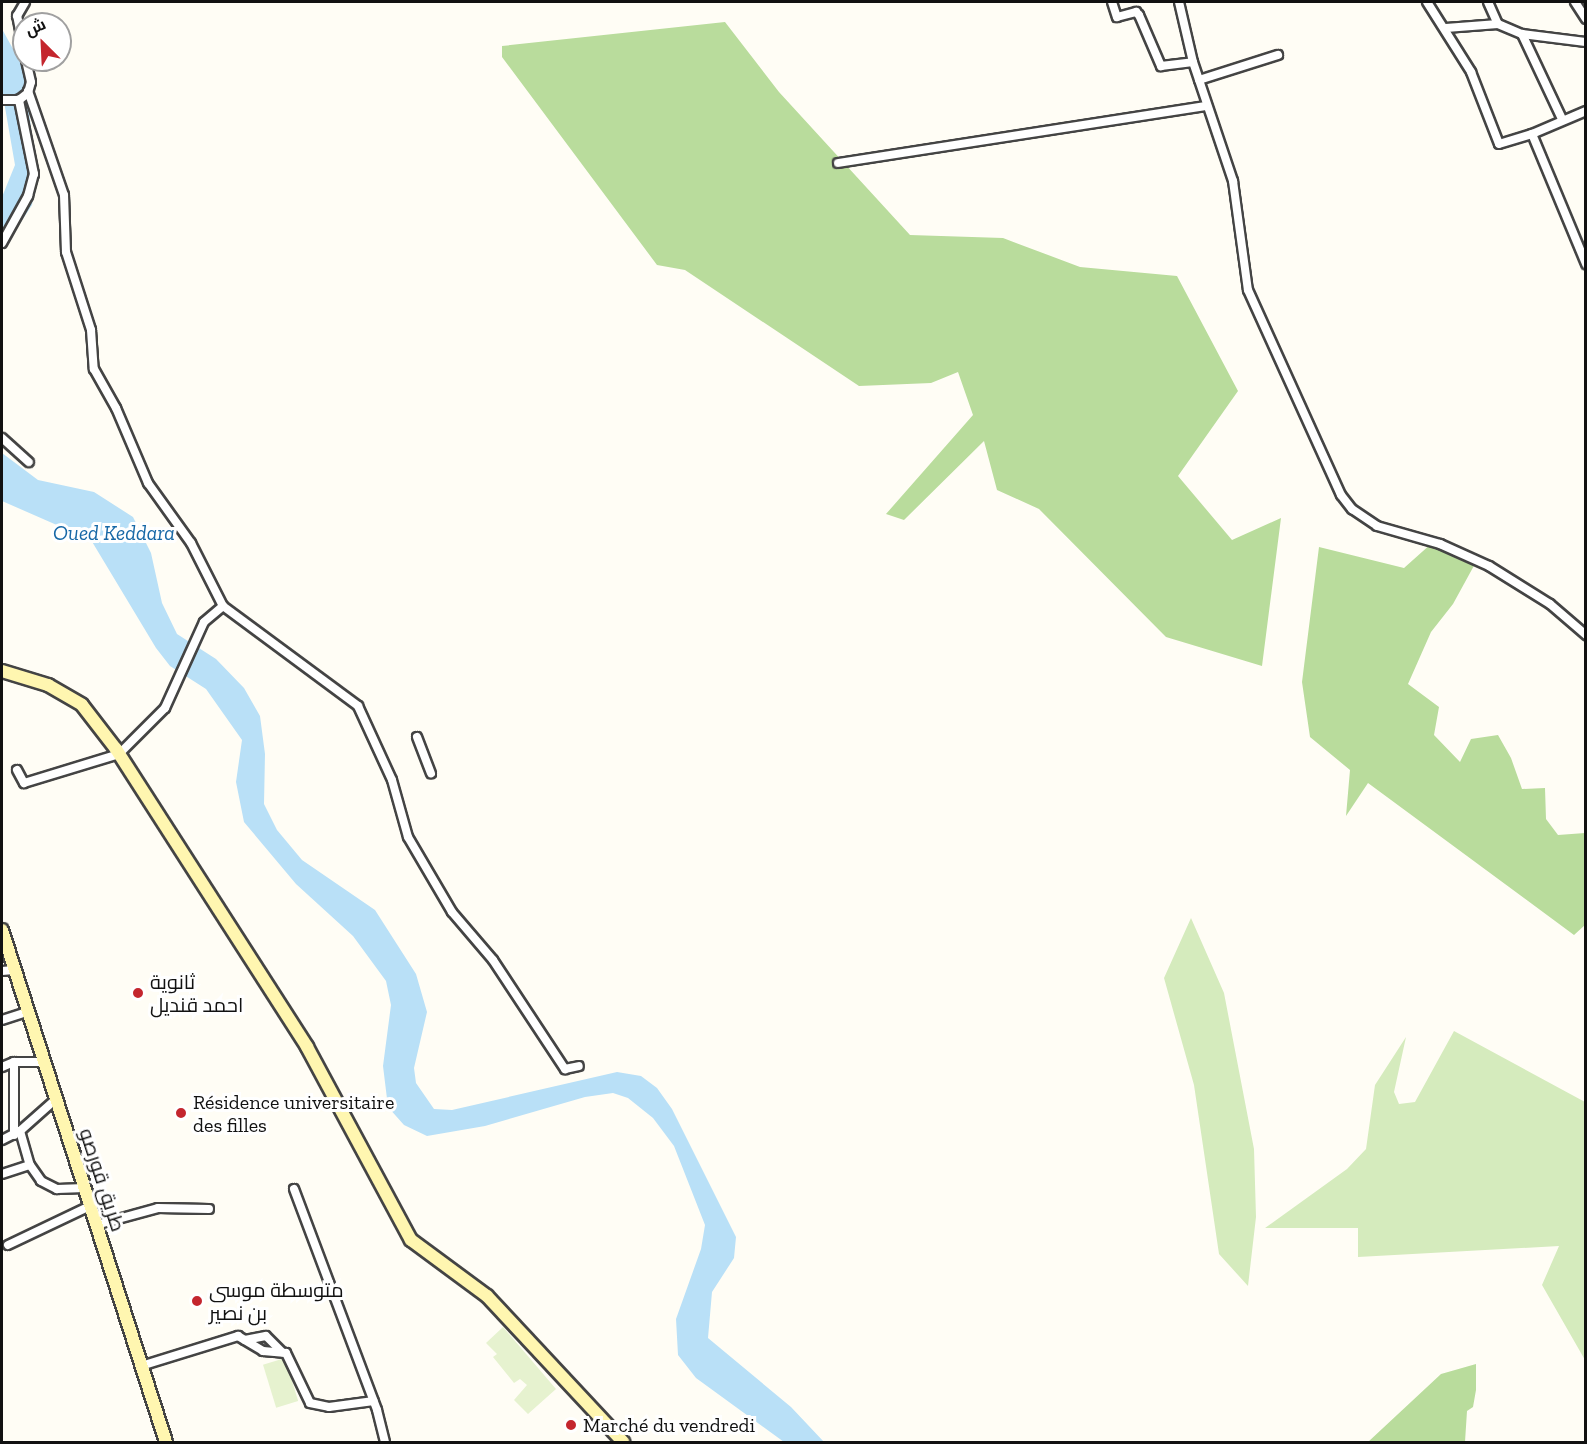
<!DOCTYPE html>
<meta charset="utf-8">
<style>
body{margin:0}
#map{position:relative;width:1587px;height:1444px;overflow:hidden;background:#fffdf5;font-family:"Zilla Slab",Cairo,serif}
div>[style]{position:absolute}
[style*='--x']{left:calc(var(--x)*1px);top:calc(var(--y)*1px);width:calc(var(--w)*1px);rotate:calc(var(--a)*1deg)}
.green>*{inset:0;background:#d5ebbd}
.forest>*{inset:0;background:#b9dc9c}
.pitch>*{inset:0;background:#e6f2cf;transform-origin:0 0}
.water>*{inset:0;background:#b9e0f7}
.roads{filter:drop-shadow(2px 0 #444) drop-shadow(-2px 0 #444) drop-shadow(0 2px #444) drop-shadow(0 -2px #444)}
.minor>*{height:8px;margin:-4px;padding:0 4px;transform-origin:4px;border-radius:4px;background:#fff}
.secondary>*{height:12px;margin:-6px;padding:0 6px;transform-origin:6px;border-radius:6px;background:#fff6b0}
.dots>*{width:16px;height:16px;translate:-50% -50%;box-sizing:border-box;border:3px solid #fff;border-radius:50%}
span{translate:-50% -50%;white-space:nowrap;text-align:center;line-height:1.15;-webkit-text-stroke:6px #fff;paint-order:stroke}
.poi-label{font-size:20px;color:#111}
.left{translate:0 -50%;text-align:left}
.street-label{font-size:20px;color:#111}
.water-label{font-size:21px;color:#1768a6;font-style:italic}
.frame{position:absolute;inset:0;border:3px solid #111;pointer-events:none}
.north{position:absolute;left:12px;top:12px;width:60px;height:60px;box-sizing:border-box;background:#fff;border:2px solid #a0a0a0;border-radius:50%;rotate:336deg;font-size:16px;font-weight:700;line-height:24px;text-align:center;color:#111}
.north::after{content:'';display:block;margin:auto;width:21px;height:27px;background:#c4262e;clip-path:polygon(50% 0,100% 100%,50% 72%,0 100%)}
</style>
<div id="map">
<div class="green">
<i style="clip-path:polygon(1191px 918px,1224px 993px,1254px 1149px,1256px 1217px,1248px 1286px,1219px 1254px,1194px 1085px,1164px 978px)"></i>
<i style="clip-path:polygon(1454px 1031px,1585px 1102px,1585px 1360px,1542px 1285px,1559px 1246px,1358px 1257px,1358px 1228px,1265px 1228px,1347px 1169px,1366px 1149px,1375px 1085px,1406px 1037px,1394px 1092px,1399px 1104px,1415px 1102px)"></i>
</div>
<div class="forest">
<i style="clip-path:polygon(725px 22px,779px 92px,910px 235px,1003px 238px,1080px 267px,1177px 276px,1238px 391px,1178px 476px,1232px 540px,1281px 518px,1262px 666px,1166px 637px,1039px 509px,997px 490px,984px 441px,904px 520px,886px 514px,973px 415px,958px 372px,931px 383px,859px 386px,685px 270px,657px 265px,502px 57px,502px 46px)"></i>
<i style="clip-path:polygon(1432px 543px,1476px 562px,1453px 604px,1431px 632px,1408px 684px,1439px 707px,1434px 735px,1460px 762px,1471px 739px,1498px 735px,1511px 758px,1522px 789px,1545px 788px,1546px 819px,1558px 835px,1585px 833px,1585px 925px,1574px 935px,1368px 783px,1346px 816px,1350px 770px,1310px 737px,1302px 682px,1319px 547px,1404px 568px)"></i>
<i style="clip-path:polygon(1476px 1364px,1476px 1390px,1473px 1407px,1467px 1411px,1465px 1442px,1368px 1442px,1441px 1374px)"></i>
</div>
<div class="pitch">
<i style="clip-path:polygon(503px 1327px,556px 1389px,528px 1414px,514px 1400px,527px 1385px,520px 1379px,514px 1383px,493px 1357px,497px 1354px,486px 1343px)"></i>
<i style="left:285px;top:1358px;width:45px;height:23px;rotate:73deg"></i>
</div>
<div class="water">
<i style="clip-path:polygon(2px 29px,23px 67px,37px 173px,32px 205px,2px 251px,2px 197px,15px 165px,2px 90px)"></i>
<i style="clip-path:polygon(2px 453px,38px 480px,94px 492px,133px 517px,151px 553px,162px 603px,177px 634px,216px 659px,244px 688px,260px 716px,265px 754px,264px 804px,277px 830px,302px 860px,375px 910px,416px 974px,427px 1012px,414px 1068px,416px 1083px,434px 1109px,452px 1110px,617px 1072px,641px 1076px,657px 1088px,672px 1109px,736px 1237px,734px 1258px,712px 1292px,708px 1338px,791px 1407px,824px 1442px,784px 1442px,696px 1378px,678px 1355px,676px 1319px,701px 1249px,705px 1225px,674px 1146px,653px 1118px,628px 1098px,613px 1093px,585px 1097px,485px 1126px,427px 1136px,404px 1125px,388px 1107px,383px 1066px,391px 1005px,386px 981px,353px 936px,296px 884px,244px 822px,236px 782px,242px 740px,206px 689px,170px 666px,156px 648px,91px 540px,2px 501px)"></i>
</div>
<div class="roads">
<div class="minor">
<i style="--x:1112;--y:2;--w:16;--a:72"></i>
<i style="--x:1117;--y:17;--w:20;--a:-15"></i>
<i style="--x:1136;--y:12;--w:4;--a:45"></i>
<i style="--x:1139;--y:15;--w:56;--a:66.7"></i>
<i style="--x:1161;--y:66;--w:32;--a:-7"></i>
<i style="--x:1179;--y:2;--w:62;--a:76.9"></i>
<i style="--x:1193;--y:62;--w:126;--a:71.4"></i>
<i style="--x:1233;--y:181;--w:110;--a:82.2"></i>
<i style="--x:1248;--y:290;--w:225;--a:65.6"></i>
<i style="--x:1341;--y:495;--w:18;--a:52"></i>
<i style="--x:1352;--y:509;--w:30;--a:34"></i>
<i style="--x:1377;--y:526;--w:66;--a:15.9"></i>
<i style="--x:1440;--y:544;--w:54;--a:24.2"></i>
<i style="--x:1489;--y:566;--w:72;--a:31.9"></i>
<i style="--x:1550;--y:604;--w:48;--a:40.7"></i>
<i style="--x:1427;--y:2;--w:83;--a:57.8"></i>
<i style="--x:1471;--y:72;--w:77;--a:68.7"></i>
<i style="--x:1499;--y:144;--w:34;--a:-17"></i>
<i style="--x:1488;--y:2;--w:24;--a:66"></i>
<i style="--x:1498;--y:24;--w:26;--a:23"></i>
<i style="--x:1522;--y:34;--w:64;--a:7.1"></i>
<i style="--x:1575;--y:2;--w:20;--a:57"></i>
<i style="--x:1446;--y:28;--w:52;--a:-4.4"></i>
<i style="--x:1522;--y:34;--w:94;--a:64.8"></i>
<i style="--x:24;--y:51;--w:36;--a:-101"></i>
<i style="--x:17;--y:16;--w:16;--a:-60"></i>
<i style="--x:1199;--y:80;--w:83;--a:-17.6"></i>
<i style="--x:28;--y:91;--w:110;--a:70.9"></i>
<i style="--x:64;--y:195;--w:57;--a:88"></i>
<i style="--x:66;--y:252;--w:82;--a:72.2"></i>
<i style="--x:91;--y:330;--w:39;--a:86"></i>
<i style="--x:94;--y:369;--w:45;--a:60.6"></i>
<i style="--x:116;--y:408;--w:82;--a:66.9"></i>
<i style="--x:148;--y:483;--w:74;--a:54.4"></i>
<i style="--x:191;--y:543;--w:71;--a:63.1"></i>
<i style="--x:223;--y:606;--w:168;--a:36.5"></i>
<i style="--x:358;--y:706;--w:81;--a:65.3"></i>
<i style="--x:392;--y:780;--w:59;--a:74.3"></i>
<i style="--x:408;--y:837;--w:87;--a:59.6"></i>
<i style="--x:452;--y:912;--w:63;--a:49.5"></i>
<i style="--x:493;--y:960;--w:131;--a:56.6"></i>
<i style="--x:565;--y:1069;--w:14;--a:-12"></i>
<i style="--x:2;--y:100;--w:17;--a:0"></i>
<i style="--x:19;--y:100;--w:11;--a:-38"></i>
<i style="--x:28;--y:93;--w:11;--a:-75"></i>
<i style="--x:31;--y:82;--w:23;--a:-103"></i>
<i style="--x:1586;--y:111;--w:59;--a:156.9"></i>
<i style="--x:1532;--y:134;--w:141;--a:67.4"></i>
<i style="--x:838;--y:163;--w:373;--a:-8.8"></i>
<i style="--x:2;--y:243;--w:54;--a:-61"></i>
<i style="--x:28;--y:196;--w:23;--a:-75"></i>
<i style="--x:34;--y:174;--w:76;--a:-101.5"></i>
<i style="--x:2;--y:438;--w:36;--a:42"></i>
<i style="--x:417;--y:737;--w:39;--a:69"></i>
<i style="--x:17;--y:770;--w:15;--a:62"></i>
<i style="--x:24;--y:783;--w:99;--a:-17"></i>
<i style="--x:119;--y:754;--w:65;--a:-45"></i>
<i style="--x:165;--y:708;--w:94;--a:-65.6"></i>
<i style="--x:204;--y:622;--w:25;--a:-40"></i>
<i style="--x:2;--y:971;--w:12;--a:-5"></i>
<i style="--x:2;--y:1020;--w:26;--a:-18"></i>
<i style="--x:14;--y:1062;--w:73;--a:90"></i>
<i style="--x:2;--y:1067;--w:13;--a:-23"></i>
<i style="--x:14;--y:1062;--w:30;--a:0"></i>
<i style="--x:20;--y:1131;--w:35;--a:74"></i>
<i style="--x:30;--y:1165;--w:19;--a:55"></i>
<i style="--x:41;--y:1181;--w:18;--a:27"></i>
<i style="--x:57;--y:1189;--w:28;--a:-2"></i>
<i style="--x:2;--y:1140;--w:20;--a:-27"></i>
<i style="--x:20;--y:1131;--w:48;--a:-41.6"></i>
<i style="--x:2;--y:1174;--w:29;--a:-18"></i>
<i style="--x:294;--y:1189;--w:236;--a:69.4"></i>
<i style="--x:377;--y:1410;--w:33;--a:76"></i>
<i style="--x:96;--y:1225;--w:64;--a:-15.3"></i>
<i style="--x:158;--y:1208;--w:51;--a:1.1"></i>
<i style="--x:8;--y:1245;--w:91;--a:-25.4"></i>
<i style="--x:245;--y:1340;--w:21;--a:-11"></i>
<i style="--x:266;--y:1336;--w:23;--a:45"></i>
<i style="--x:141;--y:1366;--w:102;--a:-17.2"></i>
<i style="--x:238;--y:1336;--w:29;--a:31"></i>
<i style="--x:263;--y:1351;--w:23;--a:5"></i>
<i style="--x:286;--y:1353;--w:55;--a:64.4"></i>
<i style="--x:310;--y:1403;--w:19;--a:12"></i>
<i style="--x:329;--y:1407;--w:45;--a:-7.6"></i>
</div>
<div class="secondary">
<i style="--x:2;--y:671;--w:48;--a:16.9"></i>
<i style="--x:48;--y:685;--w:39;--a:30"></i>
<i style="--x:82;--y:705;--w:56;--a:52.3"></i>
<i style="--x:116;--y:749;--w:354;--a:57.3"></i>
<i style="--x:307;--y:1047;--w:219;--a:61.7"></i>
<i style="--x:411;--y:1240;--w:94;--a:36.4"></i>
<i style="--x:487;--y:1296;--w:200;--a:47"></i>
<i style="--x:2;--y:930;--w:538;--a:72.24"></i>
</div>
</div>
<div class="dots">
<i style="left:138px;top:993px;background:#c4262e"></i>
<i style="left:181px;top:1113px;background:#c4262e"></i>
<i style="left:197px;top:1301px;background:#c4262e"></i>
<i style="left:571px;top:1425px;background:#c4262e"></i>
</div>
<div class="poi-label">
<span class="left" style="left:150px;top:994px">ثانوية<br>احمد قنديل</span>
<span class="left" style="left:193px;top:1114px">Résidence universitaire<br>des filles</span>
<span class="left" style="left:209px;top:1302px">متوسطة موسى<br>بن نصير</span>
<span class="left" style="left:583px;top:1425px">Marché du vendredi</span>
</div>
<div class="street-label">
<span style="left:102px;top:1180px;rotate:72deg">طريق قورصو</span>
</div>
<div class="water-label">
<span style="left:114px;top:533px">Oued Keddara</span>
</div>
<div class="frame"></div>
<div class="north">ش</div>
</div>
